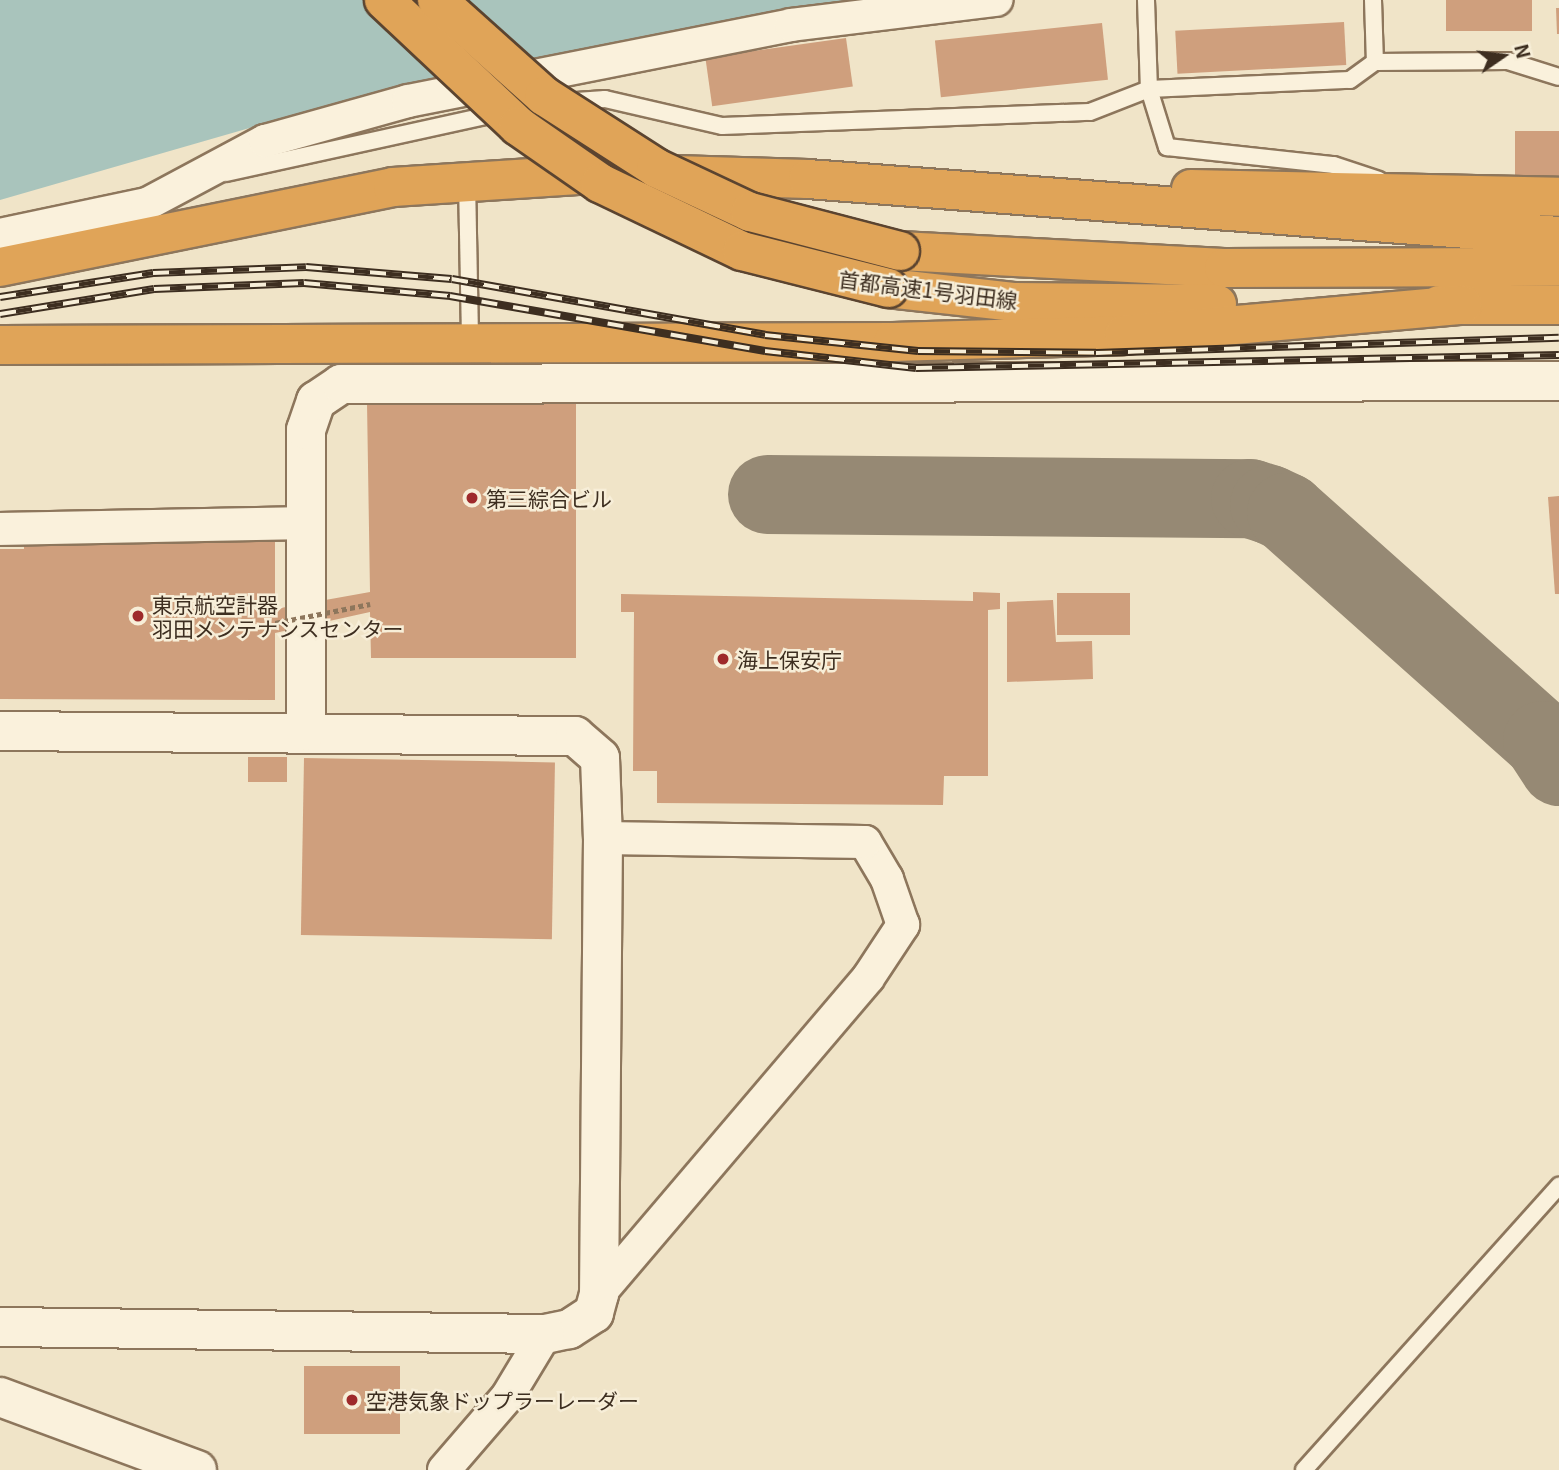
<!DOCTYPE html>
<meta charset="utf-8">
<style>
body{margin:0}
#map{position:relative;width:1559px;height:1470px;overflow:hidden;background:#f0e4c8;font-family:Georgia,"Noto Sans JP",serif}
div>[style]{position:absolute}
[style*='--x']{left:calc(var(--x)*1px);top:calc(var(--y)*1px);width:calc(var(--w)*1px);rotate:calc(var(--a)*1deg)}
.water>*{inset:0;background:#a9c4bc}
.taxiway>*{height:79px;margin:-39.5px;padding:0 39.5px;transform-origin:39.5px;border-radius:39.5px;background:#968974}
.building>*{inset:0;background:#cf9f7d;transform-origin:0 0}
.roads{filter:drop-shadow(2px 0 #8d765c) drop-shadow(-2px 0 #8d765c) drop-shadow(0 2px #8d765c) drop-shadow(0 -2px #8d765c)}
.lane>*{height:16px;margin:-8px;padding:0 8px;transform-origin:8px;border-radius:8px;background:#faf1dc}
.street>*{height:32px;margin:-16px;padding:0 16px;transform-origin:16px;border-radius:16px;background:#faf1dc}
.secondary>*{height:38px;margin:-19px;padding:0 19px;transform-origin:19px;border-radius:19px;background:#faf1dc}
.highway>*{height:38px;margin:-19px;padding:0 19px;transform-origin:19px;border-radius:19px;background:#e0a458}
.rail>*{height:8px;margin-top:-4px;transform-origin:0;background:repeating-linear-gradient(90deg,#f7eed8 0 16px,#3d2e20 0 32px);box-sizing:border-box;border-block:2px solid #3d2e20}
.path-bridge>*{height:4.5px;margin-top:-2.25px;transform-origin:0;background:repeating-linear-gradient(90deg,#8d765c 0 5px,transparent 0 8.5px)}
.bridges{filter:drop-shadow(2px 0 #5b4430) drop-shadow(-2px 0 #5b4430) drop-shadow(0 2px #5b4430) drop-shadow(0 -2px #5b4430)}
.highway-bridge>*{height:38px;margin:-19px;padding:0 19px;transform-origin:19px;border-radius:19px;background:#e0a458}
.dots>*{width:19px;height:19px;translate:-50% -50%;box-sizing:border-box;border:4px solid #f7eed8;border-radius:50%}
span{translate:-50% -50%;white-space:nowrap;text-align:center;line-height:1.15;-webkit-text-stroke:5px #f7eed8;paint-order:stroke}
.street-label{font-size:21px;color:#3d2e20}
.poi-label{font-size:21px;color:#3d2e20}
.left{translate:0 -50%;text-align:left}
.north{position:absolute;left:1468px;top:21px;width:70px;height:70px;-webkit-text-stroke:5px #f7eed8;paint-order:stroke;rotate:76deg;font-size:19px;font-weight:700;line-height:28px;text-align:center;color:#3d2e20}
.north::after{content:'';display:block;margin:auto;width:24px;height:32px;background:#3d2e20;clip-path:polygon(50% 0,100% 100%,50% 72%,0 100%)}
</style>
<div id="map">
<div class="water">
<i style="clip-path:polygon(0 0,862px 0,628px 39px,253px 127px,0 200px)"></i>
</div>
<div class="taxiway">
<i style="--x:767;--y:494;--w:483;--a:0.5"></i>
<i style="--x:1250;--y:498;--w:20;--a:18"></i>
<i style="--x:1269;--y:504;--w:19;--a:25"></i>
<i style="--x:1286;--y:512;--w:343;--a:41.7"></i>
<i style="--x:1542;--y:740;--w:31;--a:57"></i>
</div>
<div class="building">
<i style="left:1532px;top:0;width:31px;height:86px;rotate:90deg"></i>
<i style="clip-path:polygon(1556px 8px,1559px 8px,1559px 34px,1557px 34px)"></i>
<i style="left:1344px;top:22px;width:43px;height:169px;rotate:87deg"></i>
<i style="left:1102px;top:23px;width:57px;height:168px;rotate:84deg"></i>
<i style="left:846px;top:38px;width:49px;height:142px;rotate:82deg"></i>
<i style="left:1515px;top:131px;width:44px;height:46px"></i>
<i style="clip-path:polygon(367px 403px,576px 403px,576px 658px,371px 658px,370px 612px,275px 633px,275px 700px,0 699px,0 549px,24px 549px,24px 537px,275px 538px,275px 609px,370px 592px)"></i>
<i style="clip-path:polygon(1559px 496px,1559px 594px,1555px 594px,1548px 497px)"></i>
<i style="clip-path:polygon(973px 592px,1000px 593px,1000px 609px,988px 610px,988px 776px,944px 776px,943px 805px,657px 803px,657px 771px,633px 771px,634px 612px,621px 612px,621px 594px,973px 601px)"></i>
<i style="left:1130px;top:593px;width:42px;height:73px;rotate:90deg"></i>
<i style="clip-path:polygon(1053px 600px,1056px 642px,1092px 641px,1093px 679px,1007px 682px,1007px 602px)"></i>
<i style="left:248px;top:757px;width:39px;height:25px"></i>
<i style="left:304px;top:758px;width:251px;height:177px;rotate:1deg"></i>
<i style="left:304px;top:1366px;width:96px;height:68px"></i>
</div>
<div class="roads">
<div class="lane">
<i style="--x:1146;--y:0;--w:89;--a:88.1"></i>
<i style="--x:1149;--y:89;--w:61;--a:72.8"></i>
<i style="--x:1167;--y:147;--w:168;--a:6.2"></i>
<i style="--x:1334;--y:165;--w:47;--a:18.4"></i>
<i style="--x:1373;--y:0;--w:62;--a:88.2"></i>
<i style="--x:1375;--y:62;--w:133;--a:-0.4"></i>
<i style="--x:1508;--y:61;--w:53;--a:17.4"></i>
<i style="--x:562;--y:102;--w:43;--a:-4"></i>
<i style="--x:605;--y:99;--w:120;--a:13"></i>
<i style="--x:722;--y:126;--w:368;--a:-2.2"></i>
<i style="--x:1090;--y:112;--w:63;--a:-21.3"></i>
<i style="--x:1149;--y:89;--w:201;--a:-2.6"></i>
<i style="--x:1350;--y:80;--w:31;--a:-36"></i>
<i style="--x:226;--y:173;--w:279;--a:-12.4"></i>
<i style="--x:467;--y:181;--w:162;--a:88.9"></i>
<i style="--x:1304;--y:1470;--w:382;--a:-48.1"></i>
</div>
<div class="street">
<i style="--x:0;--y:235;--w:150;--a:-11.9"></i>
<i style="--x:147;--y:204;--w:134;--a:-28.1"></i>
<i style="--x:265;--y:141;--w:148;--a:-15.6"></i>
<i style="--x:408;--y:101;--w:390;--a:-11.2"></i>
<i style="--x:791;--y:25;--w:207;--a:-7"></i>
<i style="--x:0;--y:529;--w:305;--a:-1.1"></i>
<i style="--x:599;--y:1294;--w:415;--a:-49.6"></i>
<i style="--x:868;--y:978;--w:64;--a:-56.6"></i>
<i style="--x:903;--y:925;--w:49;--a:-109.2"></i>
<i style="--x:887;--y:879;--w:43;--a:-120.7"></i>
<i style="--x:865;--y:842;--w:262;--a:-179.1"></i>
<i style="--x:444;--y:1470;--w:96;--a:-49.2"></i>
<i style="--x:507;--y:1397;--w:74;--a:-58.9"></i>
</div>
<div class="secondary">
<i style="--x:0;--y:731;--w:575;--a:0.5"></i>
<i style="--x:575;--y:736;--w:33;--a:41"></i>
<i style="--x:600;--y:758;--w:80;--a:87.9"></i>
<i style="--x:603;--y:838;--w:456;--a:90.5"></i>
<i style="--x:599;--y:1294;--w:20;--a:105"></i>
<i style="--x:594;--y:1313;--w:30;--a:147"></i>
<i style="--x:569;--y:1329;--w:25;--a:168"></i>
<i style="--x:545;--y:1334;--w:545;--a:-179.26"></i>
<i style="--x:306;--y:731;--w:301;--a:-90"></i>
<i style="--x:306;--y:430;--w:31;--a:-71"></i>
<i style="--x:316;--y:401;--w:30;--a:-34"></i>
<i style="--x:341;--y:384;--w:1218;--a:-0.14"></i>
<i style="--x:0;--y:1397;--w:210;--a:20.3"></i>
</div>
<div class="highway">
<i style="--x:1191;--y:189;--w:368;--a:1.2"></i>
<i style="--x:900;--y:251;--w:324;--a:3"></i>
<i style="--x:1224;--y:268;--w:335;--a:-0.2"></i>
<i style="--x:0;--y:267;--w:401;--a:-11.5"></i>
<i style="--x:393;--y:187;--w:216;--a:-3.7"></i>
<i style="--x:609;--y:173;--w:199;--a:1.7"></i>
<i style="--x:808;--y:179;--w:753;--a:4.34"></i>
<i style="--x:888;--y:288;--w:128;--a:6.3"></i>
<i style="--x:1015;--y:302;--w:202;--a:0.6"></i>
<i style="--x:1439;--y:305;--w:120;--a:0"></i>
<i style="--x:0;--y:345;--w:893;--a:-0.19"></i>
<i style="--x:893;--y:342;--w:231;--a:-1.7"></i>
<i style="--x:1124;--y:335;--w:340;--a:-5.1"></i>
</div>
</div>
<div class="rail">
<i style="--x:0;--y:297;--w:155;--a:-8.9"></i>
<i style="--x:153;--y:273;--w:153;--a:-2.2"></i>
<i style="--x:306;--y:267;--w:146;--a:4.7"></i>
<i style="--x:452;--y:279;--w:318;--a:10.1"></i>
<i style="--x:765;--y:335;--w:154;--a:6"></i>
<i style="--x:918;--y:351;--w:178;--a:0.6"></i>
<i style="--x:1096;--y:353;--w:463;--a:-1.9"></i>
<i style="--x:0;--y:314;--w:156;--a:-9.2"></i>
<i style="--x:154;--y:289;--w:150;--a:-2.3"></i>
<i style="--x:304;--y:283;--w:147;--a:5.1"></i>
<i style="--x:450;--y:296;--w:320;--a:9.9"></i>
<i style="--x:765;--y:351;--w:152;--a:6.4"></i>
<i style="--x:916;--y:368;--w:643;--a:-1.16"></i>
</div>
<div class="path-bridge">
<i style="--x:275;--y:623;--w:97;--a:-11.3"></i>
</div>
<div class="bridges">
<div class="highway-bridge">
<i style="--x:384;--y:0;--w:184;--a:43.2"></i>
<i style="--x:518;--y:126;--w:100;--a:34.8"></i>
<i style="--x:600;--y:183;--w:157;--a:25.6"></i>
<i style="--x:742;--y:251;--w:151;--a:14.2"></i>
<i style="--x:437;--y:0;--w:144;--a:41.9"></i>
<i style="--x:544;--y:96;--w:133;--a:32.7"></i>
<i style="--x:656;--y:168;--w:104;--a:25.1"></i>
<i style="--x:750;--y:212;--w:155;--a:14.6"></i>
</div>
</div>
<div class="dots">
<i style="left:472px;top:498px;background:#9e2a2b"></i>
<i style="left:138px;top:616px;background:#9e2a2b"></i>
<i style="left:723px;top:659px;background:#9e2a2b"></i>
<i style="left:352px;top:1400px;background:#9e2a2b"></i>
</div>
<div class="street-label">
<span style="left:928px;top:289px;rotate:7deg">首都高速1号羽田線</span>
</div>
<div class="poi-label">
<span class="left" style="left:486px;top:498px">第三綜合ビル</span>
<span class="left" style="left:152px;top:616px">東京航空計器<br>羽田メンテナンスセンター</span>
<span class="left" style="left:737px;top:659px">海上保安庁</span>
<span class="left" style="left:366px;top:1400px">空港気象ドップラーレーダー</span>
</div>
<div class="north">N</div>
</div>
